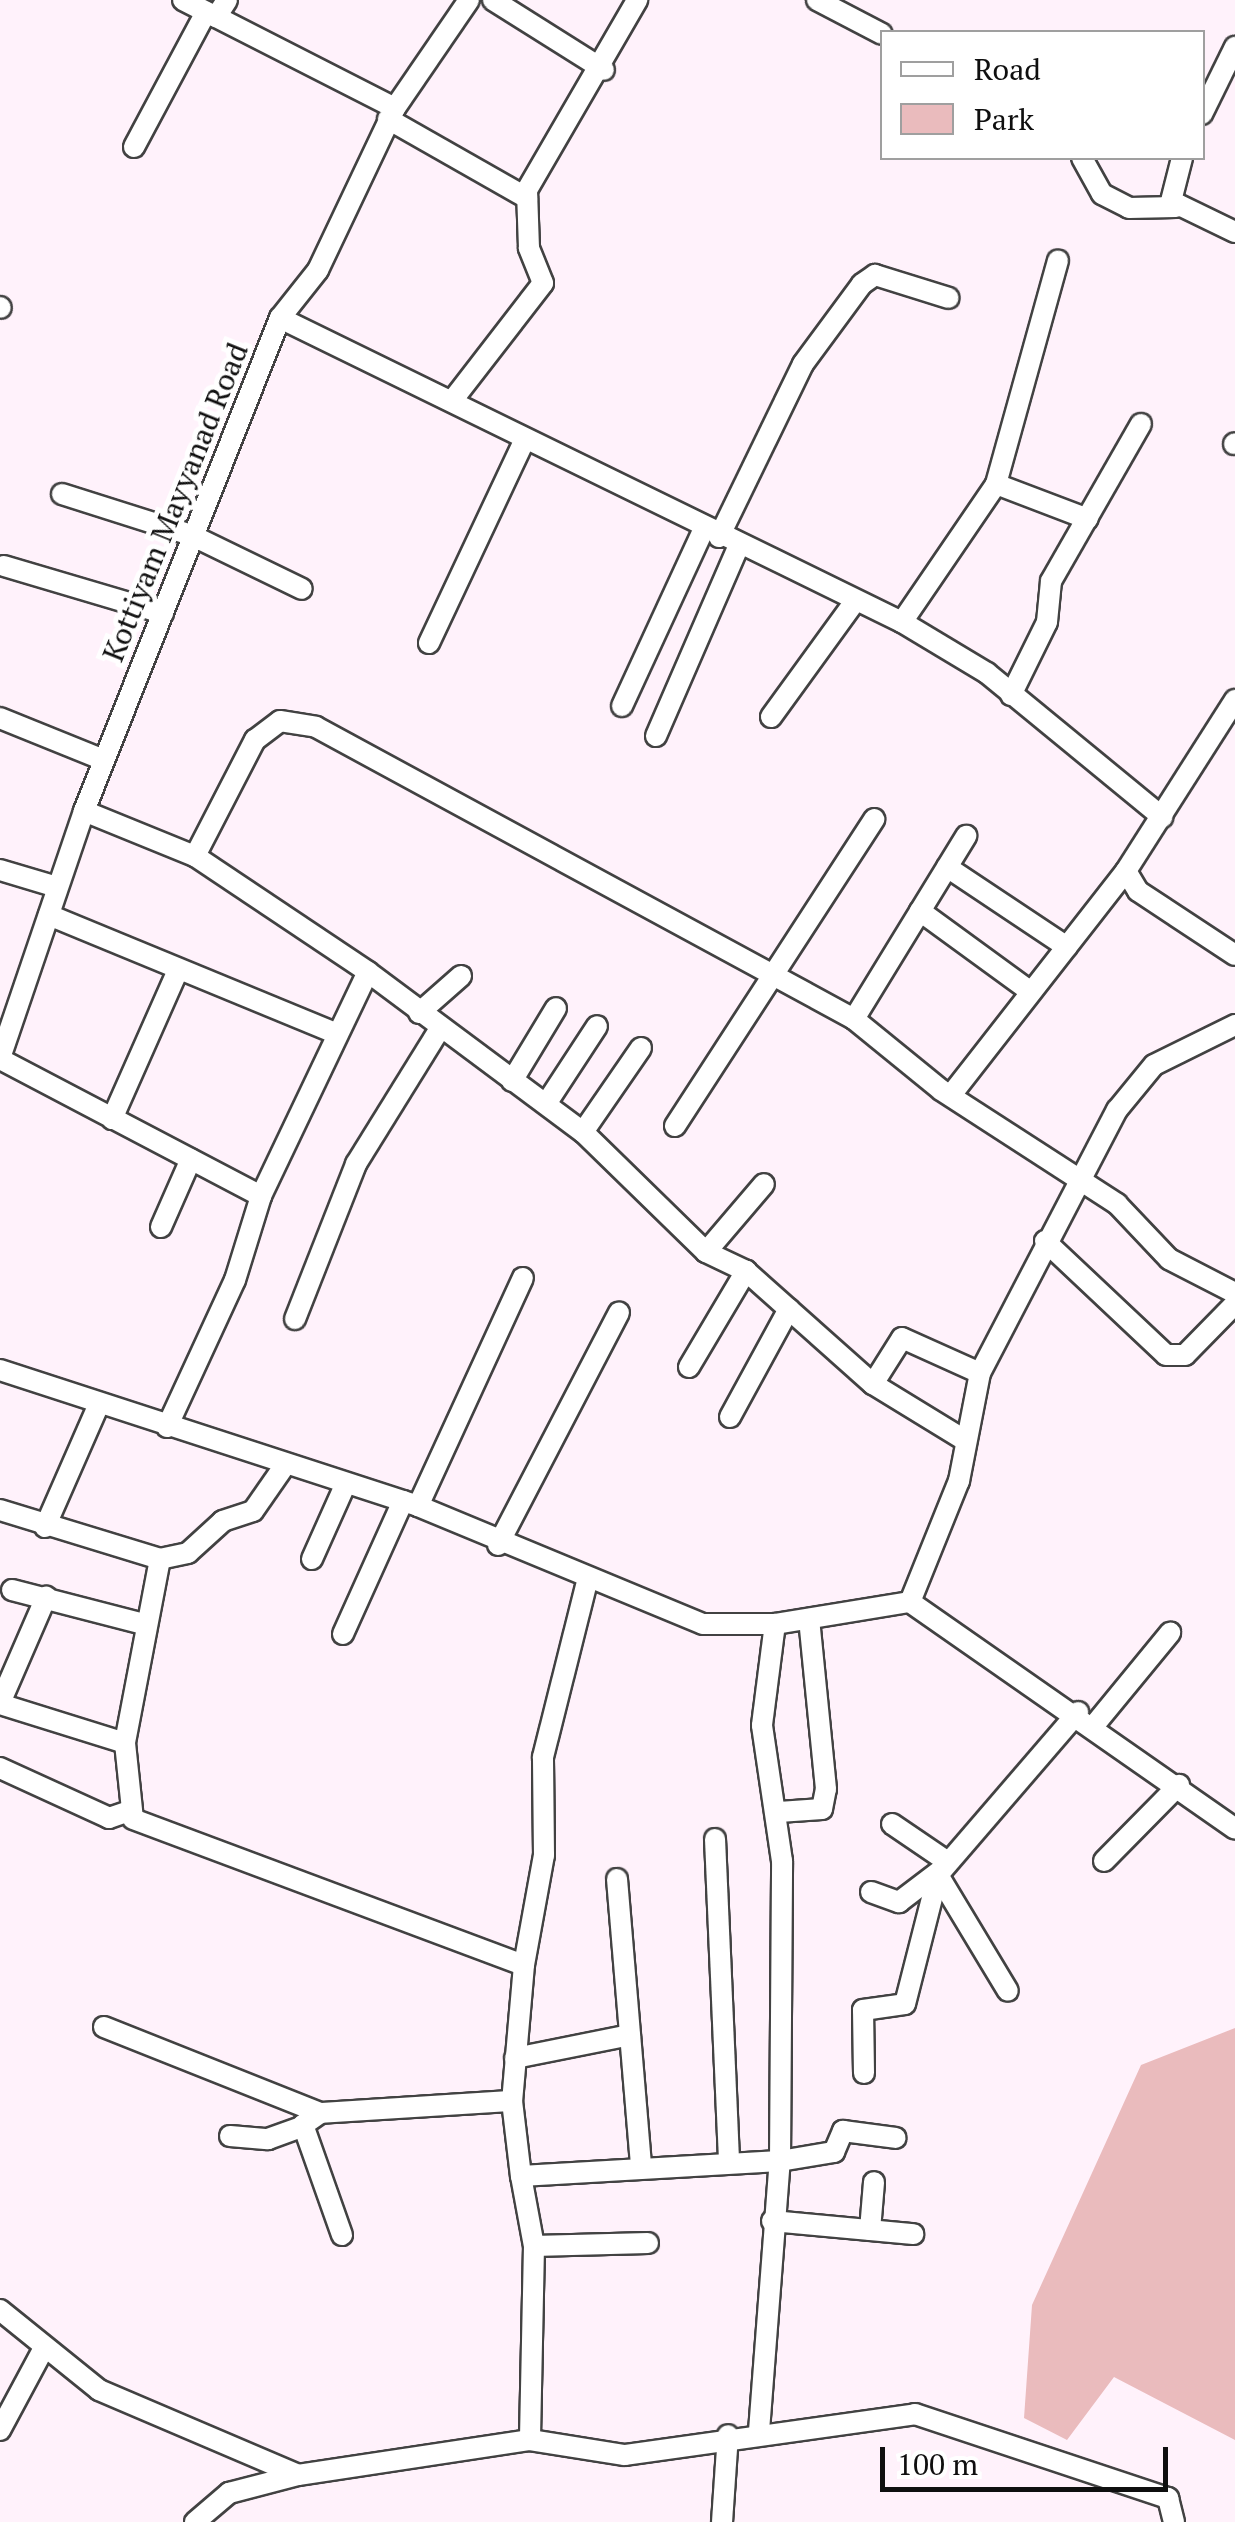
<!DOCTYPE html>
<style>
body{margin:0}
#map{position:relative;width:1235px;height:2522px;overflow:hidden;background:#fff2fb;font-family:"PT Serif",serif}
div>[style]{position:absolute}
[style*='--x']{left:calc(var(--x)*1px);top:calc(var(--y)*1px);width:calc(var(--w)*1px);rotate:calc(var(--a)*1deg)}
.green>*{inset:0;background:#eabbbd}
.roads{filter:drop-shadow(2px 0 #424242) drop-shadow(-2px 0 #424242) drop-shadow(0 2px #424242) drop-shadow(0 -2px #424242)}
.minor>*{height:20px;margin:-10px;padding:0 10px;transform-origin:10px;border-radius:10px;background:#fff}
span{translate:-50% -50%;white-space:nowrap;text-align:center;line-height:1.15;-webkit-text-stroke:10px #fff;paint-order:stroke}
.street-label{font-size:30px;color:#0f0f0f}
.legend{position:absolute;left:880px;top:30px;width:325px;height:130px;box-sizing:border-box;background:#fff;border:2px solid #9f9f9f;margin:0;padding:12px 18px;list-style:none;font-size:30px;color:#0f0f0f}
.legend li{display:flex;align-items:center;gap:20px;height:50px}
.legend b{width:50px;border:2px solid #9f9f9f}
.scale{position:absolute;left:880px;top:2447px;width:288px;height:45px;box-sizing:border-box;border:5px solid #0f0f0f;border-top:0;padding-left:12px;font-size:30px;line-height:35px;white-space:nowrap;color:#0f0f0f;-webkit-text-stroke:8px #fff;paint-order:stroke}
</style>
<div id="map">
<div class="green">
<i style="clip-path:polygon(1235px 2028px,1235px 2440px,1114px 2377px,1067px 2440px,1024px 2418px,1032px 2305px,1141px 2065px)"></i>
</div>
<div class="roads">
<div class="minor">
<i style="--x:183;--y:0;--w:238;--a:27"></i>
<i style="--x:493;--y:0;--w:131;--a:32.2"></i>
<i style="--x:817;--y:0;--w:73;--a:27.6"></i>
<i style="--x:216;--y:17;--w:20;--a:-57"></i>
<i style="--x:1202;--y:114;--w:75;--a:-63.8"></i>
<i style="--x:388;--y:119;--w:160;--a:29.6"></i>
<i style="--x:134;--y:147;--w:153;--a:-61.9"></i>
<i style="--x:1082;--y:158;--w:41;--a:60.9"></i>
<i style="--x:1102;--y:194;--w:30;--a:27"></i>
<i style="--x:1129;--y:208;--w:47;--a:-1.2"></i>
<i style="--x:1182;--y:158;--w:44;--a:104.3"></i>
<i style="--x:1171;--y:201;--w:71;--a:25.8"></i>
<i style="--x:0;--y:307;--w:1;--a:45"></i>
<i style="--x:280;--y:318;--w:692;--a:26.05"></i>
<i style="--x:902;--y:622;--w:99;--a:31"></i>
<i style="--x:987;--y:673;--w:227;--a:39.4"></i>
<i style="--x:455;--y:397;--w:144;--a:-52.3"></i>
<i style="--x:543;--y:283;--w:38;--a:-112"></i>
<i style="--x:529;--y:248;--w:58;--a:-92"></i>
<i style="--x:527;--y:190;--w:220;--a:-59.9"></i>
<i style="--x:1234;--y:444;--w:1;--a:-45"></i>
<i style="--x:996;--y:484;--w:98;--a:20.8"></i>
<i style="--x:62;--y:494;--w:135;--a:17.6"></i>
<i style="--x:191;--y:535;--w:123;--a:25.9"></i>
<i style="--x:719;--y:537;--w:192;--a:-64.1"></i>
<i style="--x:803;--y:364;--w:99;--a:-53.6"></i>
<i style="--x:862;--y:284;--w:16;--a:-35"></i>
<i style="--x:875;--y:275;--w:77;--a:17.3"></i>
<i style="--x:4;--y:566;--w:166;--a:16.5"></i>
<i style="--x:902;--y:622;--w:167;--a:-55.7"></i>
<i style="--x:996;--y:484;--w:232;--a:-74.5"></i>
<i style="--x:429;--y:643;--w:225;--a:-64.8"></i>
<i style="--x:1011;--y:695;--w:81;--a:-63.7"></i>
<i style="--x:1047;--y:622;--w:41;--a:-84.4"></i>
<i style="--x:1051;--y:581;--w:181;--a:-60.2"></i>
<i style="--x:622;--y:706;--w:193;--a:-65.2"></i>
<i style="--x:771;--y:717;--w:140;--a:-54"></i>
<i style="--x:0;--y:718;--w:112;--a:22"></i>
<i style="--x:656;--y:736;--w:208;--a:-66.5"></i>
<i style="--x:84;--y:811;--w:120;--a:22.1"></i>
<i style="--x:195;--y:856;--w:208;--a:33.8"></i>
<i style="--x:368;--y:972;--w:268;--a:36.7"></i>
<i style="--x:583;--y:1132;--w:172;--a:44.3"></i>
<i style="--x:706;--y:1252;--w:44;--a:25.4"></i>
<i style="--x:746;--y:1271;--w:170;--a:41.7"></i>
<i style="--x:873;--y:1384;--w:103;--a:31.5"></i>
<i style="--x:195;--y:856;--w:131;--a:-62.7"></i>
<i style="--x:255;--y:740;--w:31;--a:-37"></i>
<i style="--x:280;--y:721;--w:36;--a:9"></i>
<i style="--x:316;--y:727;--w:612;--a:28.49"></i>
<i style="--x:854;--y:1019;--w:112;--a:39.2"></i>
<i style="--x:941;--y:1090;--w:210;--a:32.9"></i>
<i style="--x:1117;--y:1204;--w:76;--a:46.6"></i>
<i style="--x:1169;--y:1259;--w:74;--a:27.3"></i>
<i style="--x:947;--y:867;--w:144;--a:33.7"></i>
<i style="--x:0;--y:870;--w:59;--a:16.6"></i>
<i style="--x:1126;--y:871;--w:23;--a:59"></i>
<i style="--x:1138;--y:891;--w:116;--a:33.4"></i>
<i style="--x:920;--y:911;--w:137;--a:36.1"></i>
<i style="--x:49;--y:915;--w:310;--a:22.4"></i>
<i style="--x:419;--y:1013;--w:56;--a:-41.4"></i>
<i style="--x:854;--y:1019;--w:215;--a:-58.5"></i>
<i style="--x:0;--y:1058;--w:261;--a:-71.2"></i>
<i style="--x:84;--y:811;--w:531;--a:-68.32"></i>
<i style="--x:280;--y:318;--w:61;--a:-51.6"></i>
<i style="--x:318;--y:270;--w:179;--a:-64.6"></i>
<i style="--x:395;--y:108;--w:131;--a:-55.6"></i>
<i style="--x:0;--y:1059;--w:295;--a:27.7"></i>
<i style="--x:512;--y:1081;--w:85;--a:-58.9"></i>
<i style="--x:951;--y:1095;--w:284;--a:-52"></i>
<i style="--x:1126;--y:871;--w:203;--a:-57.5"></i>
<i style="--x:546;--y:1104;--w:93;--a:-56.8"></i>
<i style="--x:112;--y:1119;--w:163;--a:-66.1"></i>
<i style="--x:675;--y:1126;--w:366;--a:-57"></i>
<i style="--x:583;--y:1132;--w:102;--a:-55.4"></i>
<i style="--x:161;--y:1227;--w:74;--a:-66.2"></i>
<i style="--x:1045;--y:1241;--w:166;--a:43.3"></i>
<i style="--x:1166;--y:1355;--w:19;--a:0"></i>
<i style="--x:1185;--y:1355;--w:71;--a:-45.6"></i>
<i style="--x:706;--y:1252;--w:89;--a:-49.5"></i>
<i style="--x:295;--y:1319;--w:167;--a:-68.5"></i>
<i style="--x:356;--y:1164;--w:155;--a:-58.2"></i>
<i style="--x:689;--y:1367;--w:112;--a:-59.3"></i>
<i style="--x:0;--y:1370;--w:440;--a:18"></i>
<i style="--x:418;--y:1506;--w:308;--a:22.5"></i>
<i style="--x:703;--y:1624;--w:72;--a:0"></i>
<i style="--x:775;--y:1624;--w:137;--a:-9.3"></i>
<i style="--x:910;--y:1602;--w:396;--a:34.9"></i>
<i style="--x:873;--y:1384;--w:54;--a:-57.8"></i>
<i style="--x:902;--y:1338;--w:85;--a:24.2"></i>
<i style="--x:730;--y:1417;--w:123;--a:-61.4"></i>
<i style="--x:167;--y:1427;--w:162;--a:-65.2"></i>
<i style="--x:235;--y:1280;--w:88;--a:-72.8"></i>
<i style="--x:261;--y:1196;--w:248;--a:-64.5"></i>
<i style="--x:285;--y:1465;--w:56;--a:124.8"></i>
<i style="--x:253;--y:1511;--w:32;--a:162"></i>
<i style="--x:223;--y:1521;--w:47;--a:137.6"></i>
<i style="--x:188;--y:1553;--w:29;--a:168"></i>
<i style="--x:160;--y:1559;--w:187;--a:100.8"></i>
<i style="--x:125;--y:1743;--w:76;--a:84"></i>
<i style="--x:133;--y:1819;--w:417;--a:20.5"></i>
<i style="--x:524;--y:1965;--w:137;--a:95"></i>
<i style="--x:512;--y:2101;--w:76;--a:83.2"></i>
<i style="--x:521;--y:2176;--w:259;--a:-3.3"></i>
<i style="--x:780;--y:2161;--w:55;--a:-9.5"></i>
<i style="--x:834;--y:2152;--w:23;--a:-67"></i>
<i style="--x:843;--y:2131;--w:53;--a:7.5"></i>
<i style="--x:418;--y:1506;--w:251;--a:-65.3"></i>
<i style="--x:0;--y:1510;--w:167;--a:17"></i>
<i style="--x:45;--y:1527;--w:132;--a:-66.3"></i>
<i style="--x:498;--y:1545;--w:262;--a:-62.5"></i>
<i style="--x:312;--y:1559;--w:83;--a:-65.9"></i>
<i style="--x:12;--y:1590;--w:135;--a:14.5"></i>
<i style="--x:910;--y:1602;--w:131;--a:-68"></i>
<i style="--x:959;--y:1481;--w:110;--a:-79"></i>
<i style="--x:980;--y:1373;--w:297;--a:-62.5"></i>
<i style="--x:1117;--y:1110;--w:58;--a:-50.6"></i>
<i style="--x:1154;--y:1065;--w:90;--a:-26.3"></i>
<i style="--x:343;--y:1634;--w:146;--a:-65.7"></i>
<i style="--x:0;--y:1703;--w:116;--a:-66.5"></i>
<i style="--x:0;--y:1704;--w:131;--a:17.3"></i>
<i style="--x:1096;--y:1723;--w:117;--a:-50.6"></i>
<i style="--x:0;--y:1768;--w:120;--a:24.6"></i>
<i style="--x:109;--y:1818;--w:21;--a:-19"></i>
<i style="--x:779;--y:1812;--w:43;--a:-4"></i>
<i style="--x:822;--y:1809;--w:20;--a:-79"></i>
<i style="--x:826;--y:1789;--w:171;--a:-95.7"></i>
<i style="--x:892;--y:1824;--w:68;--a:34.2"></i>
<i style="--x:715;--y:1839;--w:322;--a:87.5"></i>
<i style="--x:1104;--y:1861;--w:107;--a:-45.4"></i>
<i style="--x:938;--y:1875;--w:135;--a:58.9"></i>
<i style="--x:617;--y:1879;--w:286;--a:85.2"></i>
<i style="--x:871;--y:1892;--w:30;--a:20"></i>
<i style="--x:899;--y:1902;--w:53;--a:-37.3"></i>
<i style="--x:524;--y:1965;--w:112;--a:-79.7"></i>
<i style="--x:544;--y:1855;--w:98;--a:-90.6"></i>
<i style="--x:543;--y:1757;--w:185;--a:-75.9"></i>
<i style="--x:104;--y:2027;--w:232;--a:21.7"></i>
<i style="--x:515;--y:2058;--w:117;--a:-11.3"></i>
<i style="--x:864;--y:2073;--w:63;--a:-90.9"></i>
<i style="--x:863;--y:2010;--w:42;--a:-8.1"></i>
<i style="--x:905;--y:2004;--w:133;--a:-75.7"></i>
<i style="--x:938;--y:1875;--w:215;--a:-49.3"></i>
<i style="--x:230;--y:2136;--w:38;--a:5"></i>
<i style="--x:268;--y:2139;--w:35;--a:-20"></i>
<i style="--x:521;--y:2176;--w:71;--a:79.5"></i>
<i style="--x:534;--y:2246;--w:194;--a:91.2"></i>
<i style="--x:772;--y:2221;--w:142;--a:5.3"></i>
<i style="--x:870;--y:2230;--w:48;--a:-85.2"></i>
<i style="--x:342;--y:2235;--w:117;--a:-109.5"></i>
<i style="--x:303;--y:2125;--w:21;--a:-35"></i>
<i style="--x:320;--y:2113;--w:192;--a:-3.6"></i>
<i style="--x:534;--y:2246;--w:114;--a:-1.5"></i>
<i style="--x:0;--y:2310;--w:127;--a:38.9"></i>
<i style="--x:99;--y:2390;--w:216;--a:23.1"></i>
<i style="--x:0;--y:2430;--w:93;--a:-61.8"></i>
<i style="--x:759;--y:2431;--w:271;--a:-85.6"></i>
<i style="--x:780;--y:2161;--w:300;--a:-89.6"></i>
<i style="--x:782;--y:1861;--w:137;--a:-98.4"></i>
<i style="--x:762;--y:1725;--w:102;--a:-82.7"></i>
<i style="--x:195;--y:2522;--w:45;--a:-40.5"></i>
<i style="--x:229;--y:2493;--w:71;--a:-14.6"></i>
<i style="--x:298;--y:2475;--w:235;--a:-8.6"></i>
<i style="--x:530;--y:2440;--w:96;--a:9"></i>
<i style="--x:625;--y:2455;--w:293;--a:-8"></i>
<i style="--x:915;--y:2414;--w:267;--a:18.4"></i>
<i style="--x:1168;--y:2498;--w:25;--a:76"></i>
<i style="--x:722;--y:2522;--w:87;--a:-86.1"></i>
</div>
</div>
<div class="street-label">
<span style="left:175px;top:502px;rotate:-68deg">Kottiyam Mayyanad Road</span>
</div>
<ul class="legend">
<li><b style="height:12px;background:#fff"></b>Road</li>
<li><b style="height:28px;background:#eabbbd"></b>Park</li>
</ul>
<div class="scale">100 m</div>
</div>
